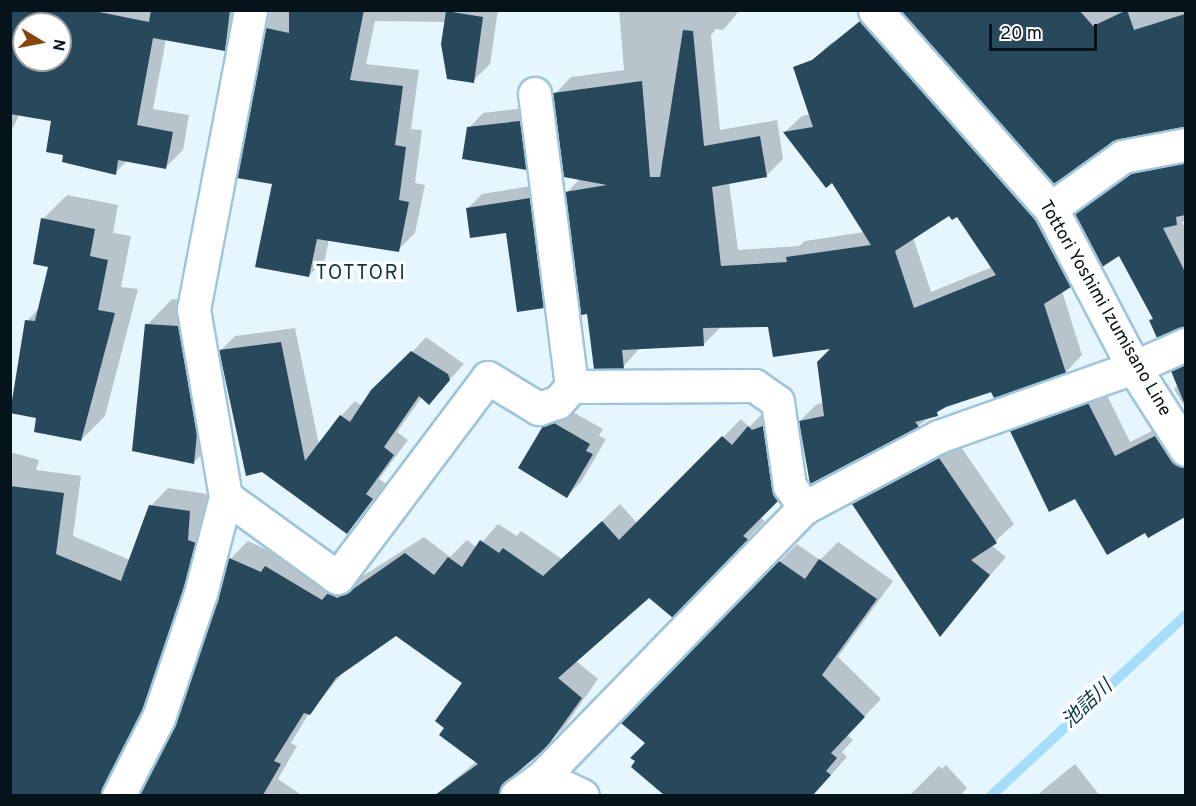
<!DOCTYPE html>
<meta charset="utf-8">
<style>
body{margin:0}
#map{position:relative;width:1196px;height:806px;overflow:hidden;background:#e6f6fe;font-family:Overpass,"Noto Sans JP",sans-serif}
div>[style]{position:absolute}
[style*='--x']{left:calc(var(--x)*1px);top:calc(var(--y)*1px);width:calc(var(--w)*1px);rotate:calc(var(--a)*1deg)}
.shadow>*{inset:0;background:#0003}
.stream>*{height:10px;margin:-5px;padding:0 5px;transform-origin:5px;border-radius:5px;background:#a5ddfb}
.building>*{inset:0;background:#27495b}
.roads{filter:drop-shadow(2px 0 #a0c5da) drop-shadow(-2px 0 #a0c5da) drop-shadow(0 2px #a0c5da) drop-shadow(0 -2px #a0c5da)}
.street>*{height:32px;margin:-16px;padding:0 16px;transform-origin:16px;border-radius:16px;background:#fff}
.secondary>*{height:33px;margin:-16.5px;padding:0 16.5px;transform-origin:16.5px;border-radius:16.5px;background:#fff}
span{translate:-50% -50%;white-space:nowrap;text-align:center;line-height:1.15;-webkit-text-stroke:6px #fff;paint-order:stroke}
.street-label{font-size:18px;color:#05131a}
.neighbourhood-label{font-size:20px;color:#103343;letter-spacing:1.5px}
.water-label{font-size:20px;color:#05364b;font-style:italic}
.frame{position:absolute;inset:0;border:12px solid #05131a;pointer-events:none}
.north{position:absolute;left:12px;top:12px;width:60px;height:60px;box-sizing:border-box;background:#fff;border:2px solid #9ba1a3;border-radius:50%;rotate:100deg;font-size:16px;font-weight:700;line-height:24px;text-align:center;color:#05131a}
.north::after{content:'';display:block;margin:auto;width:21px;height:27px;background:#86450f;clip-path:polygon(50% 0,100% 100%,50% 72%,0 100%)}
.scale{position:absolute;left:989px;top:24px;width:108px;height:27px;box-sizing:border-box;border:3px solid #05131a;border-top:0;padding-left:8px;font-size:18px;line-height:21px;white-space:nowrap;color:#05131a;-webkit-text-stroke:4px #fff;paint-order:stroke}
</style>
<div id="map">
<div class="shadow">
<i style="clip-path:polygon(10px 10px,68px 10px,60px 27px,60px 24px,24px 24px,24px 60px,45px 60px,10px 134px)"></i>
<i style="clip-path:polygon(72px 10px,246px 10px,241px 33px,224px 49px,166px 39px,153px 109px,189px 115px,183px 150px,166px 167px,128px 160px,115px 173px)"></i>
<i style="clip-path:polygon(270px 10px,498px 10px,490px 64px,473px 81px,446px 22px,375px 21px,366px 64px,419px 70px,411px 129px,422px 130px,415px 183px,425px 185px,415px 233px,398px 250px,329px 239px,325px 259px,309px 276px,273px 183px,239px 177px)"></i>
<i style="clip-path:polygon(evenodd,619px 10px,740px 10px,723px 30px,716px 29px,711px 35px,720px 130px,777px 120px,783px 159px,767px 175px,729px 182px,738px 250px,799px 246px,805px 241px,865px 232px,832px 181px,785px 132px,802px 116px,811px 114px,797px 74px,831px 43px,891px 21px,1086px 269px,1062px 291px,1082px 355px,1066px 372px,947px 405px,918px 426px,800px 421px,817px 404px,824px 403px,834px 346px,770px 326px,720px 328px,703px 345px,640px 348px,623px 367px,588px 312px,567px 192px,581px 178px,555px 94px,571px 77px,624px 70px,619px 10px,949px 214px,958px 215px,992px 267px,931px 292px,913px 237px,949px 214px)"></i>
<i style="clip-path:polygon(902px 10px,1186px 10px,1186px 126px,1183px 126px)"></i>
<i style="clip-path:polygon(534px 107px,540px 155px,526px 169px,469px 128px,483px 113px)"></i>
<i style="clip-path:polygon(1186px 150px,1186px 221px,1182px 222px,1186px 229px,1186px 326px,1158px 336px,1151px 321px,1154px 318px,1120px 253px,1077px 214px,1147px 159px)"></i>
<i style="clip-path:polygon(544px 184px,558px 292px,543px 307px,507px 231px,467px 209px,482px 194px)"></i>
<i style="clip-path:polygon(67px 195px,118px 205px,113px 233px,131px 236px,121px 287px,138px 289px,105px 416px,81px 440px,38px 417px,10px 412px,27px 321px,40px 307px,50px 266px,43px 219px)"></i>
<i style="clip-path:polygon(172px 299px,204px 301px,219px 437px,194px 462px,147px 325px)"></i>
<i style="clip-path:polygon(295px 328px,319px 445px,341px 416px,355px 401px,362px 406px,426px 337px,464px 364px,428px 403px,422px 397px,397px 432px,408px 440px,379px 479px,386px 484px,347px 532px,221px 350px,235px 336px)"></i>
<i style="clip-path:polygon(1186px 359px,1186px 409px,1174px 389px,1178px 385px,1173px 372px)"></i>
<i style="clip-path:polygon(1104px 389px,1130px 442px,1171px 421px,1186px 440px,1186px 515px,1149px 536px,1146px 531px,1076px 497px,1012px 431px,1027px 416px)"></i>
<i style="clip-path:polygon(767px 409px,795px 482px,759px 517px,765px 521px,673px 616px,648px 596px,575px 660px,598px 679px,563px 729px,521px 767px,516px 779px,528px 796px,435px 796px,477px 761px,446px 728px,464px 683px,396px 634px,346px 669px,309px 713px,291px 743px,297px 746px,278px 779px,303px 796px,141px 796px,177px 724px,230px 559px,248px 541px,278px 555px,284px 549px,355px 581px,424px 537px,450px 557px,467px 540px,477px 548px,498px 524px,517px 536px,521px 531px,562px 559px,620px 504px,638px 524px,741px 419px,749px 427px)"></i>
<i style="clip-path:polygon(569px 410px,603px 429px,599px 436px,606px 439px,581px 482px,567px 496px,544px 427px,559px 412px)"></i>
<i style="clip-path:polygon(957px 441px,1014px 524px,991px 545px,1006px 557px,940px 634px,853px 504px,871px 486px)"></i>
<i style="clip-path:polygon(10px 452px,39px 460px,36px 470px,81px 476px,73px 536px,130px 560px,151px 506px,168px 488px,207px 494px,205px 522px,136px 796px,10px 796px)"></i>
<i style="clip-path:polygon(838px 542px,893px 581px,838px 657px,881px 699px,847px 735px,853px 740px,842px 752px,847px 757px,812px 796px,802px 796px,770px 767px,744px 796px,686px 796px,680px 791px,675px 796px,666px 796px,633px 767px,647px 743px,623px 722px,797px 544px,820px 560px)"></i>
<i style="clip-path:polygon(1075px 764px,1100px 796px,1037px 796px,1043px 790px)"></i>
<i style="clip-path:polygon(946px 765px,967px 788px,960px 796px,909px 796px,939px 766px,942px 769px)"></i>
</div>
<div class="stream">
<i style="--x:991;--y:796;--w:266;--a:-42.9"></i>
</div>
<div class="building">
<i style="clip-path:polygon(evenodd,10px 10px,89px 10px,149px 22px,151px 10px,230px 10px,225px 51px,153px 38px,137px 125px,173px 132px,166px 169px,118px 160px,116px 175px,62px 162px,63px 155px,46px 152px,51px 121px,10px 114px,10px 10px,24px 24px,60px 24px,60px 60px,24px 60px,24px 24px)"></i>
<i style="clip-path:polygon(289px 10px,364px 10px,350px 80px,403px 86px,395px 145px,406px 147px,399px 200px,409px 202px,399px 252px,317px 239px,309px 277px,255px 267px,272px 184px,237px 178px,266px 28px,289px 33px)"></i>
<i style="clip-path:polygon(900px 10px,1079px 10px,1093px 26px,1127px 10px,1134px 30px,1185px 14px,1185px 127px,1113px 142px,1054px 184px)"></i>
<i style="clip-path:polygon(446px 11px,483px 17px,474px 83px,447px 79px,441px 44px)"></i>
<i style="clip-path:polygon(evenodd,860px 21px,1035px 220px,1071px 287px,1044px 304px,1066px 373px,994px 398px,991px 392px,946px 407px,937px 412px,938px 416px,915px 422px,919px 427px,810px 484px,799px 421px,824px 416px,817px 362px,830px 349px,773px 357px,768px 327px,703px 328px,704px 346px,622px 350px,624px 369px,594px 369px,587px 314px,581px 315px,565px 192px,607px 185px,564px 177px,553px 93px,642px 81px,650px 177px,660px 177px,683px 30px,693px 31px,704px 146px,760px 136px,767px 177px,712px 187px,721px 266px,787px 262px,786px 257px,871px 245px,832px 183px,826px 188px,783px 132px,813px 127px,793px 67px,812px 60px,860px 21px,949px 216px,952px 220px,957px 217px,996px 275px,914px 308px,895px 251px,949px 216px)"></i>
<i style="clip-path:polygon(520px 121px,527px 170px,462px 159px,467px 127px)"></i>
<i style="clip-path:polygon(1185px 163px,1185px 215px,1176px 217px,1177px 225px,1163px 228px,1185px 272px,1185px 327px,1157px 338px,1149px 320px,1153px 319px,1119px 256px,1102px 267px,1075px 214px,1130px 174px)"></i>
<i style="clip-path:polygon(530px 198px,544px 308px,517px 312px,506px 233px,470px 238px,466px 208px)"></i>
<i style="clip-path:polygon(41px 218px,95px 229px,90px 256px,108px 260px,98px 310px,115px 313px,81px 441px,34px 432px,36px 418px,10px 413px,25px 320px,35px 321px,48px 267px,33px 264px)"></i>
<i style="clip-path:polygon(145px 324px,178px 326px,197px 433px,194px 464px,132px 451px)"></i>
<i style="clip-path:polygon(281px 342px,305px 461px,340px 415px,350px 422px,371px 390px,411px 351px,448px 374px,450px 380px,429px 405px,419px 396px,384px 447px,394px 455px,366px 494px,373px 499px,347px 534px,262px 472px,246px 476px,219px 350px)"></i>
<i style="clip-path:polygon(1185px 365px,1185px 405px,1171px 371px)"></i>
<i style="clip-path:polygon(1088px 403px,1115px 456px,1155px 436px,1171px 460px,1185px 468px,1185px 517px,1148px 538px,1145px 533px,1107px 555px,1075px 499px,1049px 512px,1010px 431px)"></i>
<i style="clip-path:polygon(554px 423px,590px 444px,586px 451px,593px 454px,567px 498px,518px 468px,543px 426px)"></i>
<i style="clip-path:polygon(748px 426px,752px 430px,763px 426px,772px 489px,778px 501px,743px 536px,749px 540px,673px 618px,649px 598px,558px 678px,582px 698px,546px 748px,506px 782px,499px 795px,435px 795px,478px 764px,439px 735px,444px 728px,435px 721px,462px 683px,396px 636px,336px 678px,310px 715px,304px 713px,274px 761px,281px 764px,263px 795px,139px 795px,176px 724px,229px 558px,261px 572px,265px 566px,322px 600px,328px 593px,337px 598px,346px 594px,405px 553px,434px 575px,448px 557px,462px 567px,480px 540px,499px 553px,503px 548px,543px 576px,602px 521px,619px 540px,722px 436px,732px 445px)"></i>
<i style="clip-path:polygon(939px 458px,997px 543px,971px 560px,990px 575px,940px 637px,852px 504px)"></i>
<i style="clip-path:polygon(10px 486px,64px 493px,56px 554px,121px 581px,149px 505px,190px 511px,188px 540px,196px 543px,184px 589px,142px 711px,101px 795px,10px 795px)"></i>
<i style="clip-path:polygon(819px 559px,877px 599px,822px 675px,865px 717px,831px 753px,837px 758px,826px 771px,831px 775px,813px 795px,664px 795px,631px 767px,635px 761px,630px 758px,645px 743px,621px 723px,779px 561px,805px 579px)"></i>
</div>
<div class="roads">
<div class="street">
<i style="--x:535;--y:94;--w:295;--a:82.8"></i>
<i style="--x:1051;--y:209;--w:89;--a:-35.8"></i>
<i style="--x:1123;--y:157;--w:64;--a:-10.8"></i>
<i style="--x:226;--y:497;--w:138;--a:35.9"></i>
<i style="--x:338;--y:578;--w:250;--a:-53.1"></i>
<i style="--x:488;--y:378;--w:60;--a:31.3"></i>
<i style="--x:539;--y:409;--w:20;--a:-18"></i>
<i style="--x:558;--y:403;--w:21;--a:-49"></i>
<i style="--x:572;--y:387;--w:183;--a:-0.3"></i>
<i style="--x:755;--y:386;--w:28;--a:35"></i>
<i style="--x:778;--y:402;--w:85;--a:81.9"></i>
<i style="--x:790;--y:486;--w:27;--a:56"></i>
<i style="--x:543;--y:777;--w:44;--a:25.4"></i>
<i style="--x:119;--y:796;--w:88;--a:-62.9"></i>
<i style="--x:159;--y:718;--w:131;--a:-71.3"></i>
<i style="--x:201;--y:594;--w:100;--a:-75.5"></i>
<i style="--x:226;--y:497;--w:190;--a:-99.7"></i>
<i style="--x:194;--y:310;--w:305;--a:-79.2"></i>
<i style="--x:517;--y:796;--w:32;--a:-36"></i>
<i style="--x:543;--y:777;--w:376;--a:-45.8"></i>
<i style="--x:805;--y:508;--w:152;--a:-27.9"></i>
<i style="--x:939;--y:437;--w:207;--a:-19.5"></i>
<i style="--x:1134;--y:368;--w:57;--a:-23.9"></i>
</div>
<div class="secondary">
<i style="--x:875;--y:10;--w:266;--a:48.5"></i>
<i style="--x:1051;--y:209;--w:179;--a:62.4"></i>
<i style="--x:1134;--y:368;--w:96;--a:57.3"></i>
</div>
</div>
<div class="street-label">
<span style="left:1104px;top:309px;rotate:60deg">Tottori Yoshimi Izumisano Line</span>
</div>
<div class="neighbourhood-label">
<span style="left:361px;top:274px">TOTTORI</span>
</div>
<div class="water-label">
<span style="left:1088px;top:705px;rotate:-43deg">池詰川</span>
</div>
<div class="frame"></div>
<div class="north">N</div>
<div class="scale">20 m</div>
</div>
